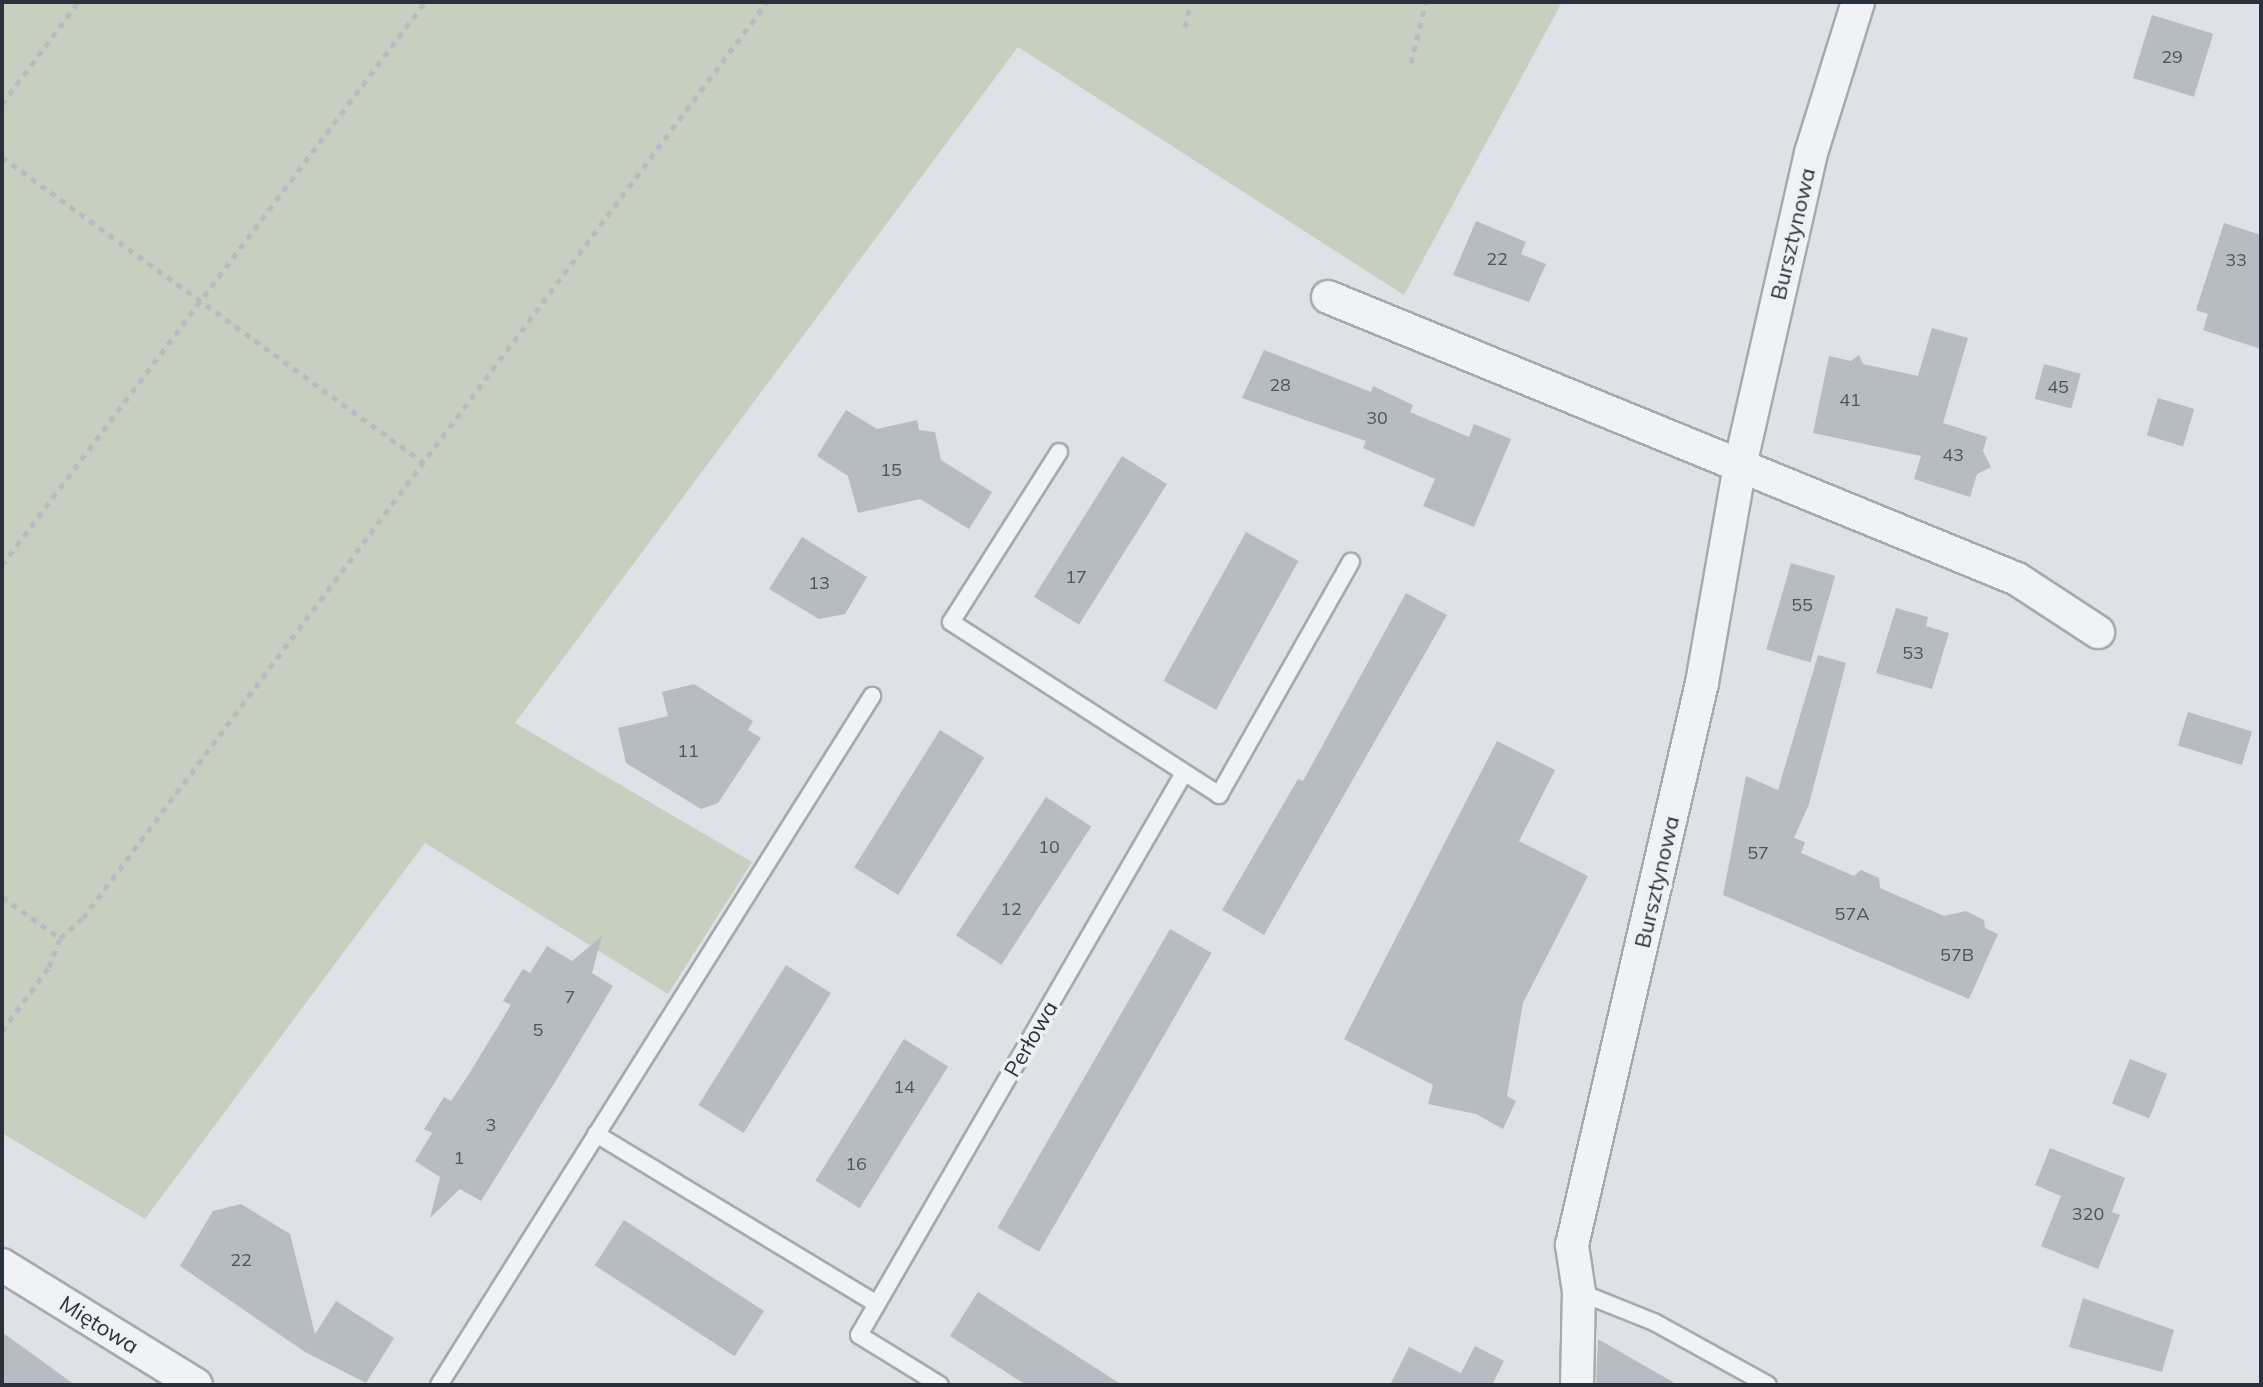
<!DOCTYPE html>
<meta charset="utf-8">
<style>
body{margin:0}
#map{position:relative;width:2263px;height:1387px;overflow:hidden;background:#dee2e6;font-family:Mulish,sans-serif}
div>[style]{position:absolute}
[style*='--x']{left:calc(var(--x)*1px);top:calc(var(--y)*1px);width:calc(var(--w)*1px);rotate:calc(var(--a)*1deg)}
.green>*{inset:0;background:#c6cfc0}
.building>*{inset:0;background:#b6bcc2;transform-origin:0 0}
.path>*{height:5px;margin-top:-2.5px;transform-origin:0;background:repeating-linear-gradient(90deg,#b8bcc1 0 6px,transparent 0 12px)}
.roads{filter:drop-shadow(2px 0 #a4aaaf) drop-shadow(-2px 0 #a4aaaf) drop-shadow(0 2px #a4aaaf) drop-shadow(0 -2px #a4aaaf)}
.lane>*{height:16px;margin:-8px;padding:0 8px;transform-origin:8px;border-radius:8px;background:#f0f2f5}
.street>*{height:32px;margin:-16px;padding:0 16px;transform-origin:16px;border-radius:16px;background:#f0f2f5}
span{translate:-50% -50%;white-space:nowrap;text-align:center;line-height:1.15;-webkit-text-stroke:7px #edf1f4;paint-order:stroke}
.number-label{font-size:18px;color:#4c545d}
.number-label span{-webkit-text-stroke-width:0}
.street-label{font-size:22px;color:#29323b}
.frame{position:absolute;inset:0;border:4px solid #29323b;pointer-events:none}
</style>
<div id="map">
<div class="green">
<i style="clip-path:polygon(2px 2px,1562px 2px,1404px 295px,1018px 47px,515px 723px,752px 862px,668px 994px,425px 843px,145px 1219px,2px 1133px)"></i>
</div>
<div class="building">
<i style="left:2152px;top:15px;width:64px;height:66px;rotate:17deg"></i>
<i style="clip-path:polygon(1476px 221px,1526px 242px,1521px 254px,1546px 264px,1529px 302px,1453px 275px)"></i>
<i style="clip-path:polygon(2224px 223px,2261px 235px,2261px 349px,2203px 330px,2208px 314px,2196px 310px)"></i>
<i style="clip-path:polygon(1932px 328px,1968px 338px,1943px 423px,1987px 437px,1983px 451px,1991px 467px,1977px 474px,1970px 497px,1914px 479px,1921px 456px,1813px 433px,1829px 356px,1851px 361px,1859px 355px,1863px 364px,1918px 376px)"></i>
<i style="clip-path:polygon(1264px 350px,1371px 392px,1373px 386px,1413px 405px,1410px 412px,1469px 437px,1474px 424px,1511px 439px,1474px 527px,1423px 506px,1435px 479px,1363px 448px,1366px 441px,1242px 398px)"></i>
<i style="left:2044px;top:364px;width:38px;height:36px;rotate:15deg"></i>
<i style="left:2158px;top:398px;width:38px;height:39px;rotate:17deg"></i>
<i style="clip-path:polygon(846px 410px,877px 429px,917px 420px,919px 430px,935px 432px,941px 460px,992px 492px,969px 529px,920px 499px,858px 513px,848px 476px,817px 456px)"></i>
<i style="left:1122px;top:456px;width:53px;height:166px;rotate:32deg"></i>
<i style="left:1246px;top:532px;width:60px;height:170px;rotate:29deg"></i>
<i style="clip-path:polygon(802px 537px,867px 577px,845px 614px,819px 619px,769px 589px)"></i>
<i style="left:1791px;top:563px;width:46px;height:90px;rotate:16deg"></i>
<i style="clip-path:polygon(1406px 593px,1447px 615px,1264px 935px,1222px 910px,1298px 779px,1303px 781px)"></i>
<i style="clip-path:polygon(1896px 608px,1928px 617px,1926px 626px,1949px 633px,1932px 689px,1876px 673px)"></i>
<i style="clip-path:polygon(1818px 655px,1846px 663px,1809px 804px,1794px 838px,1805px 842px,1801px 853px,1854px 876px,1861px 870px,1879px 878px,1880px 888px,1944px 916px,1966px 911px,1984px 920px,1985px 928px,1998px 934px,1969px 999px,1723px 895px,1746px 776px,1778px 790px)"></i>
<i style="clip-path:polygon(694px 684px,753px 721px,748px 730px,761px 738px,718px 803px,701px 809px,626px 763px,618px 728px,668px 716px,662px 692px)"></i>
<i style="left:2188px;top:712px;width:67px;height:35px;rotate:17deg"></i>
<i style="left:940px;top:730px;width:52px;height:162px;rotate:32deg"></i>
<i style="clip-path:polygon(1497px 741px,1555px 770px,1519px 841px,1588px 876px,1523px 1003px,1507px 1096px,1516px 1101px,1503px 1129px,1476px 1114px,1428px 1104px,1433px 1085px,1344px 1039px)"></i>
<i style="left:1046px;top:797px;width:54px;height:165px;rotate:33deg"></i>
<i style="left:1170px;top:929px;width:48px;height:345px;rotate:30deg"></i>
<i style="clip-path:polygon(602px 936px,592px 973px,613px 986px,560px 1074px,481px 1201px,460px 1189px,430px 1218px,440px 1177px,415px 1161px,432px 1133px,424px 1129px,444px 1097px,451px 1101px,469px 1074px,511px 1005px,503px 1001px,523px 969px,530px 973px,547px 946px,572px 961px)"></i>
<i style="left:786px;top:965px;width:53px;height:165px;rotate:32deg"></i>
<i style="left:904px;top:1039px;width:52px;height:167px;rotate:32deg"></i>
<i style="left:2130px;top:1059px;width:40px;height:48px;rotate:22deg"></i>
<i style="clip-path:polygon(2050px 1148px,2125px 1178px,2112px 1212px,2120px 1215px,2098px 1269px,2041px 1246px,2061px 1196px,2035px 1185px)"></i>
<i style="clip-path:polygon(241px 1204px,290px 1234px,315px 1334px,336px 1301px,394px 1338px,366px 1383px,305px 1352px,180px 1266px,213px 1211px)"></i>
<i style="left:624px;top:1220px;width:167px;height:54px;rotate:33deg"></i>
<i style="clip-path:polygon(978px 1292px,1122px 1385px,1026px 1385px,950px 1336px)"></i>
<i style="clip-path:polygon(2083px 1298px,2174px 1330px,2162px 1372px,2069px 1347px)"></i>
<i style="clip-path:polygon(2px 1332px,75px 1385px,2px 1385px)"></i>
<i style="clip-path:polygon(1598px 1339px,1678px 1385px,1596px 1385px)"></i>
<i style="clip-path:polygon(1475px 1346px,1504px 1361px,1492px 1385px,1390px 1385px,1409px 1347px,1461px 1373px)"></i>
</div>
<div class="path">
<i style="--x:1185;--y:27;--w:26;--a:-77"></i>
<i style="--x:1411;--y:63;--w:63;--a:-76.2"></i>
<i style="--x:2;--y:104;--w:127;--a:-53.3"></i>
<i style="--x:2;--y:157;--w:521;--a:35.95"></i>
<i style="--x:2;--y:565;--w:704;--a:-53.08"></i>
<i style="--x:2;--y:897;--w:71;--a:35.3"></i>
<i style="--x:60;--y:938;--w:30;--a:-41"></i>
<i style="--x:83;--y:918;--w:1143;--a:-53.25"></i>
<i style="--x:2;--y:1031;--w:79;--a:-53.7"></i>
<i style="--x:49;--y:967;--w:31;--a:-69"></i>
</div>
<div class="roads">
<div class="lane">
<i style="--x:1059;--y:452;--w:201;--a:122.4"></i>
<i style="--x:951;--y:622;--w:319;--a:32.8"></i>
<i style="--x:1219;--y:795;--w:268;--a:-60.5"></i>
<i style="--x:596;--y:1134;--w:328;--a:31.2"></i>
<i style="--x:1579;--y:1292;--w:81;--a:21.8"></i>
<i style="--x:1654;--y:1322;--w:130;--a:28.9"></i>
<i style="--x:439;--y:1385;--w:814;--a:-57.85"></i>
<i style="--x:940;--y:1385;--w:95;--a:-148.3"></i>
<i style="--x:859;--y:1335;--w:649;--a:-59.96"></i>
</div>
<div class="street">
<i style="--x:1328;--y:297;--w:744;--a:22.26"></i>
<i style="--x:2017;--y:579;--w:97;--a:33.2"></i>
<i style="--x:2;--y:1265;--w:228;--a:31.7"></i>
<i style="--x:1577;--y:1385;--w:93;--a:-88.8"></i>
<i style="--x:1579;--y:1292;--w:48;--a:-98.5"></i>
<i style="--x:1572;--y:1245;--w:577;--a:-76.98"></i>
<i style="--x:1702;--y:683;--w:216;--a:-80.1"></i>
<i style="--x:1739;--y:470;--w:325;--a:-77.2"></i>
<i style="--x:1811;--y:153;--w:158;--a:-72.7"></i>
</div>
</div>
<div class="number-label">
<span style="left:2172px;top:57px">29</span>
<span style="left:1497px;top:259px">22</span>
<span style="left:2236px;top:260px">33</span>
<span style="left:1280px;top:385px">28</span>
<span style="left:2058px;top:387px">45</span>
<span style="left:1850px;top:400px">41</span>
<span style="left:1377px;top:418px">30</span>
<span style="left:1953px;top:455px">43</span>
<span style="left:891px;top:470px">15</span>
<span style="left:1076px;top:577px">17</span>
<span style="left:819px;top:583px">13</span>
<span style="left:1802px;top:605px">55</span>
<span style="left:1913px;top:653px">53</span>
<span style="left:688px;top:751px">11</span>
<span style="left:1049px;top:847px">10</span>
<span style="left:1758px;top:853px">57</span>
<span style="left:1011px;top:909px">12</span>
<span style="left:1852px;top:914px">57A</span>
<span style="left:1957px;top:955px">57B</span>
<span style="left:570px;top:997px">7</span>
<span style="left:538px;top:1030px">5</span>
<span style="left:904px;top:1087px">14</span>
<span style="left:491px;top:1125px">3</span>
<span style="left:459px;top:1158px">1</span>
<span style="left:856px;top:1164px">16</span>
<span style="left:2088px;top:1214px">320</span>
<span style="left:241px;top:1260px">22</span>
</div>
<div class="street-label">
<span style="left:1793px;top:234px;rotate:-77deg">Bursztynowa</span>
<span style="left:1657px;top:882px;rotate:-77deg">Bursztynowa</span>
<span style="left:1031px;top:1039px;rotate:-60deg">Perłowa</span>
<span style="left:99px;top:1325px;rotate:32deg">Miętowa</span>
</div>
<div class="frame"></div>
</div>
